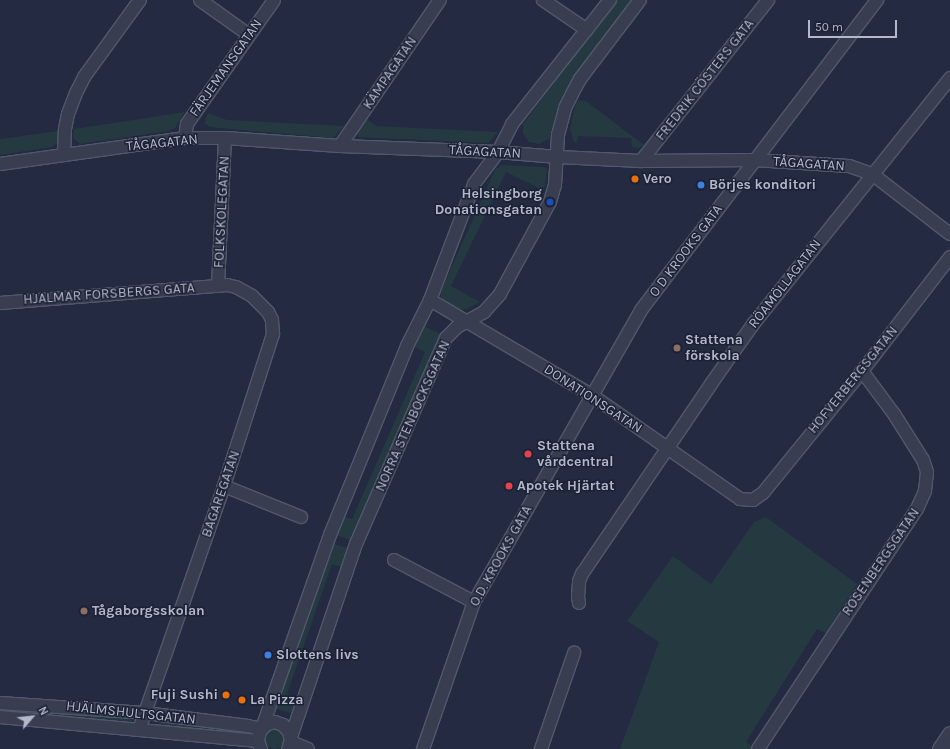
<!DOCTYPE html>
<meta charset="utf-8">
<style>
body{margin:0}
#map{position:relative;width:950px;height:749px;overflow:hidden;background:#232a41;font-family:Karla,sans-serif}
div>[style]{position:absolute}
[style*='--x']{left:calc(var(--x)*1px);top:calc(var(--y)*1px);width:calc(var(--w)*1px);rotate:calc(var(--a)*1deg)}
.green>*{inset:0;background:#253941;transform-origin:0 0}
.round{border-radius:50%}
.roads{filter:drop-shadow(1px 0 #52586b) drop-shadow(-1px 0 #52586b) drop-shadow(0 1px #52586b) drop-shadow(0 -1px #52586b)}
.minor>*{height:12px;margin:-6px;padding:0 6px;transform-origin:6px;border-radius:6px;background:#383d50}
.tertiary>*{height:15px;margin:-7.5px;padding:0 7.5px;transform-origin:7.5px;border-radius:7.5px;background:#383d50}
.dots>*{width:11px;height:11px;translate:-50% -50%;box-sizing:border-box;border:2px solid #1c2235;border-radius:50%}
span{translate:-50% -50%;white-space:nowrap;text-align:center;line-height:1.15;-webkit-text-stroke:3px #1c2235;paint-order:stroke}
.street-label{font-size:14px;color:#b4b8cb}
.poi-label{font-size:14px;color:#b4b8cb;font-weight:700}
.left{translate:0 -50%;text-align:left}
.right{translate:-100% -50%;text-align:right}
.north{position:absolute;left:12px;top:697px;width:40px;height:40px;-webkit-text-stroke:3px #1c2235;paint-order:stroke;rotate:62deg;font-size:11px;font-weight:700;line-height:16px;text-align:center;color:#b4b8cb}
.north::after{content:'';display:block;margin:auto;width:14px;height:18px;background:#b4b8cb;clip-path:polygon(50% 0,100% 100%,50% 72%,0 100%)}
.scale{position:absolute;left:808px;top:20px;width:89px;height:18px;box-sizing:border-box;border:2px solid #b4b8cb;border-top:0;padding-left:5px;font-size:12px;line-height:14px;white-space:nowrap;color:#b4b8cb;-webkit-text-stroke:3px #1c2235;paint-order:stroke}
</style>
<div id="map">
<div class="green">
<i style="clip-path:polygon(616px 0,632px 0,573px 79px,561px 101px,549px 139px,539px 144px,529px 142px,523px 134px,523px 124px)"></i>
<i style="clip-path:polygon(580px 100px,586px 101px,644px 145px,638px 148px,632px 147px,631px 138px,578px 136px,577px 143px,574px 142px,570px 128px,574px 110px,577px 102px)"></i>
<i style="clip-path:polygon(185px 112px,175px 128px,169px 131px,80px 144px,73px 138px,74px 129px)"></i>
<i style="clip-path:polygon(208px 113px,227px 120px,344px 126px,336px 135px,332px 138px,210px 127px,204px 123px)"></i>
<i style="clip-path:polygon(367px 119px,376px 126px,498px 132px,488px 143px,358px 137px,357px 133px,358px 129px)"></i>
<i style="clip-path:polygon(58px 131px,59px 141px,53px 147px,0 155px,0 139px)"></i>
<i style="clip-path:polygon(501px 165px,544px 167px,547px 169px,545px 186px,543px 190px,506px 172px,451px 286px,480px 302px,466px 309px,459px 310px,442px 301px,440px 293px,495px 170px)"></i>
<i style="clip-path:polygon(421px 325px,441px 334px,360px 521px,353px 541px,334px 534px,342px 516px,352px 519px,425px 352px,413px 346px)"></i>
<i style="clip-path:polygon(766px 517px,857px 584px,826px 633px,817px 629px,746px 742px,753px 747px,752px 749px,620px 749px,659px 642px,627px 621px,673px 556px,711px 584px,754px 522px)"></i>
<i style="clip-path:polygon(332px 543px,350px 549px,344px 568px,332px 564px,287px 694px,299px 699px,294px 714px,274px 708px)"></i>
<i style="left:0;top:707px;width:133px;height:7px;rotate:5deg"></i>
<i style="left:159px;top:721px;width:84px;height:7px;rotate:5deg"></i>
<i class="round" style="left:265px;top:729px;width:20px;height:20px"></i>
</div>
<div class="roads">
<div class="minor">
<i style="--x:200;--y:0;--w:60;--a:35.5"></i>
<i style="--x:543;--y:0;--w:53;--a:34.3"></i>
<i style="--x:185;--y:138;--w:14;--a:-82"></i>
<i style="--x:187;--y:124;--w:151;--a:-54.9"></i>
<i style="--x:340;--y:146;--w:177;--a:-55.6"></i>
<i style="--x:64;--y:155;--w:26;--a:-88"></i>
<i style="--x:65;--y:129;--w:15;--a:-79"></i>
<i style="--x:68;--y:114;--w:22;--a:-69"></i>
<i style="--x:76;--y:93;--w:18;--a:-63"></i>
<i style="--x:84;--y:77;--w:95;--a:-54"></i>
<i style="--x:641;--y:161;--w:205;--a:-51.7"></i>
<i style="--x:0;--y:164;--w:187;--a:-8"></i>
<i style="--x:185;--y:138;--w:40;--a:0"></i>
<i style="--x:225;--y:138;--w:115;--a:4"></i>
<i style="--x:340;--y:146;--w:158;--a:2.2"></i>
<i style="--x:498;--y:152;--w:60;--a:4.8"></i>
<i style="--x:558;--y:157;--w:83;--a:2.8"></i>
<i style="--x:641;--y:161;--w:113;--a:-0.5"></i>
<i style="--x:754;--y:160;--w:95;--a:3.6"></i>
<i style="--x:849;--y:166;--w:24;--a:19"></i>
<i style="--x:872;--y:174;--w:98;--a:37.6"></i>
<i style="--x:218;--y:286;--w:148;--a:-87.3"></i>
<i style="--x:430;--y:300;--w:189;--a:30.5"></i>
<i style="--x:593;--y:396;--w:179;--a:35"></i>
<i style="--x:740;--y:499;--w:13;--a:4"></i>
<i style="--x:753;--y:500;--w:12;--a:-35"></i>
<i style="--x:763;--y:493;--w:157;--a:-50.9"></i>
<i style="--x:862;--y:371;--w:144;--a:-52.3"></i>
<i style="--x:0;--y:303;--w:228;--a:-4.5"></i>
<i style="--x:227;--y:285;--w:9;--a:13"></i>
<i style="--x:236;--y:287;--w:18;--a:29"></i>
<i style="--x:252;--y:296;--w:23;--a:45"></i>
<i style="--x:268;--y:312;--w:9;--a:63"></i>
<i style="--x:272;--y:320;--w:14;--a:86"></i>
<i style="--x:273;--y:334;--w:160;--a:107.9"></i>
<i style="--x:224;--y:486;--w:258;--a:109.2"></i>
<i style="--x:224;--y:486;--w:83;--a:21.9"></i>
<i style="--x:394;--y:560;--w:90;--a:27.7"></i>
<i style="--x:579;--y:603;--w:6;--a:-99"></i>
<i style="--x:578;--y:597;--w:16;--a:-86"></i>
<i style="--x:579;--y:581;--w:8;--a:-67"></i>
<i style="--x:582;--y:574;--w:230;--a:-55.8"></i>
<i style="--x:711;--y:384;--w:75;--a:-54.8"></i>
<i style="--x:754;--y:323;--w:314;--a:-51.3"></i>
<i style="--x:0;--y:703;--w:145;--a:3.9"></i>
<i style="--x:145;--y:713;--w:104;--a:7.2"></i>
<i style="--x:248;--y:726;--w:13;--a:13"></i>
<i style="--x:0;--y:717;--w:259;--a:5.3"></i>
<i style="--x:262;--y:728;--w:205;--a:-70.6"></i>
<i style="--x:330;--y:535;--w:204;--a:-67.8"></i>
<i style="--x:407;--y:346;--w:51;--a:-63.4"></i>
<i style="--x:430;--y:300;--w:124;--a:-69.2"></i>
<i style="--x:474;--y:184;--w:40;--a:-53"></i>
<i style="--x:498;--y:152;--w:31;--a:-63"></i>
<i style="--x:512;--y:124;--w:158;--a:-51.7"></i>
<i style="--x:291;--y:737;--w:204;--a:-71.4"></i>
<i style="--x:356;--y:544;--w:225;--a:-66.4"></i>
<i style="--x:446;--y:338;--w:16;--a:-45"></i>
<i style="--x:457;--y:327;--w:31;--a:-29"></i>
<i style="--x:484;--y:312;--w:24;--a:-48"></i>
<i style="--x:500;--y:294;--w:105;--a:-61.5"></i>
<i style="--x:550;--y:202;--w:18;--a:-74"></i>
<i style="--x:555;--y:185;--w:50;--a:-86.6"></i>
<i style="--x:558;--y:135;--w:28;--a:-75"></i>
<i style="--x:565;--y:108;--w:16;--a:-63"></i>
<i style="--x:572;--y:94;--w:17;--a:-62"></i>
<i style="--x:580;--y:79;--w:99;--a:-52.8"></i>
<i style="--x:291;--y:742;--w:18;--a:22"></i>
<i style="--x:261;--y:749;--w:9;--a:-111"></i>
<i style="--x:258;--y:741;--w:10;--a:-79"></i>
<i style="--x:260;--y:731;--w:10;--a:-45"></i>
<i style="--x:267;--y:724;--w:8;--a:-14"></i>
<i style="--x:275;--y:722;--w:9;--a:21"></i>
<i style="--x:283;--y:725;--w:9;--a:49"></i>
<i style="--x:289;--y:732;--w:8;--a:76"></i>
<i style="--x:291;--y:740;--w:9;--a:108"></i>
<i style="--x:423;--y:749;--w:156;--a:-70.9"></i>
<i style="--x:474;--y:602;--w:336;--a:-60.2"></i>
<i style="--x:641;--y:310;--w:390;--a:-52.7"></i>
<i style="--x:541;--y:749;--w:102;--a:-71"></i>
<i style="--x:758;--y:749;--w:288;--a:-56.5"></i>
<i style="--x:917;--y:509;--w:20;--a:-66"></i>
<i style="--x:925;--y:491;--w:19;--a:-84"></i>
<i style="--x:927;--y:472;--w:13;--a:-108"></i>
<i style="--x:923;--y:460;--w:54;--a:-122.2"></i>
<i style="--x:894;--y:414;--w:54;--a:-126.7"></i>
</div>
<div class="tertiary">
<i style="--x:940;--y:749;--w:18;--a:-56"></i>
</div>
</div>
<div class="dots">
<i style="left:635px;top:179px;background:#e8710a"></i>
<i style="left:701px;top:185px;background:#3f7fe0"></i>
<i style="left:550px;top:202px;background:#1a4fb4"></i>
<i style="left:677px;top:348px;background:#8d6e63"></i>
<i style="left:528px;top:454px;background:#e0444e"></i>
<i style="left:509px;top:486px;background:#e0444e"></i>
<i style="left:84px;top:611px;background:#8d6e63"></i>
<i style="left:268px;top:655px;background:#3f7fe0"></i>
<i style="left:226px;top:695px;background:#e8710a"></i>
<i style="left:242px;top:700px;background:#e8710a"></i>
</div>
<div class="street-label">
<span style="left:226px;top:68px;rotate:-55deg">FÄRJEMANSGATAN</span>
<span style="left:390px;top:73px;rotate:-56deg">KÄMPAGATAN</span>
<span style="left:705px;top:80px;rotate:-52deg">FREDRIK CÖSTERS GATA</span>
<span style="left:162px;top:143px;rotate:-6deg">TÅGAGATAN</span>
<span style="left:485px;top:152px;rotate:3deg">TÅGAGATAN</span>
<span style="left:809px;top:164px;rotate:4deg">TÅGAGATAN</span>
<span style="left:222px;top:212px;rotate:-87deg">FOLKSKOLEGATAN</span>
<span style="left:686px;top:251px;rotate:-53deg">O D KROOKS GATA</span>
<span style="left:785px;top:284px;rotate:-52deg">RÖAMÖLLAGATAN</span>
<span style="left:109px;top:294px;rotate:-4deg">HJALMAR FORSBERGS GATA</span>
<span style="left:853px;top:380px;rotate:-51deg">HOFVERBERGSGATAN</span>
<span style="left:593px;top:399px;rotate:33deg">DONATIONSGATAN</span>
<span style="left:413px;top:416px;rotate:-66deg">NORRA STENBOCKSGATAN</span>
<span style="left:221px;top:494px;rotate:-71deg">BAGAREGATAN</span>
<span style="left:501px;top:556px;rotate:-61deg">O.D. KROOKS GATA</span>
<span style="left:881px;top:562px;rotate:-56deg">ROSENBERGSGATAN</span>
<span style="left:131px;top:713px;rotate:6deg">HJÄLMSHULTSGATAN</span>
</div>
<div class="poi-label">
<span class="left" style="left:643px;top:179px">Vero</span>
<span class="left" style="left:709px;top:185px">Börjes konditori</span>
<span class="right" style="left:542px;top:202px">Helsingborg<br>Donationsgatan</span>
<span class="left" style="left:685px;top:348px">Stattena<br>förskola</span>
<span class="left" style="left:537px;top:454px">Stattena<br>vårdcentral</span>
<span class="left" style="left:517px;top:486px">Apotek Hjärtat</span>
<span class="left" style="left:92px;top:611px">Tågaborgsskolan</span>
<span class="left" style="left:276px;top:655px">Slottens livs</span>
<span class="right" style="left:218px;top:695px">Fuji Sushi</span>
<span class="left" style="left:250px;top:700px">La Pizza</span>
</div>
<div class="north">N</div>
<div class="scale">50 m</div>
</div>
